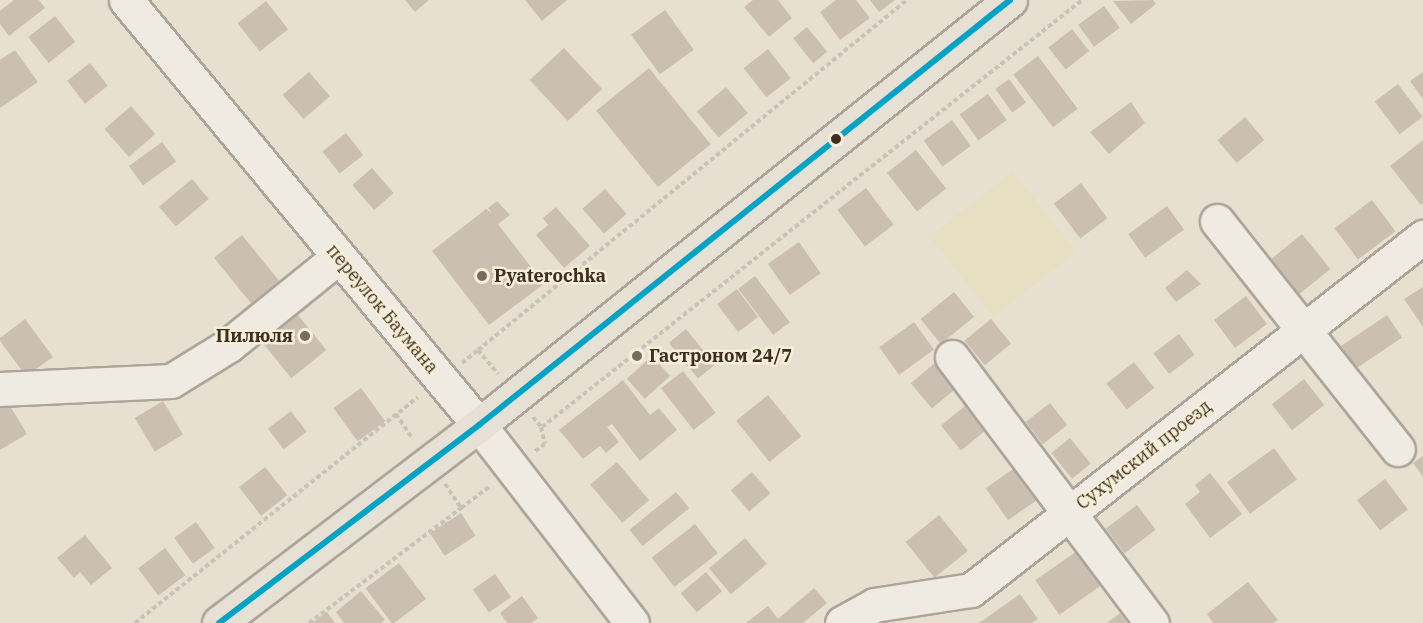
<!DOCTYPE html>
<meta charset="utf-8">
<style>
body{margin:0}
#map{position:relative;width:1423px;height:623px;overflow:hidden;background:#e7e0d1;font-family:"IBM Plex Serif",serif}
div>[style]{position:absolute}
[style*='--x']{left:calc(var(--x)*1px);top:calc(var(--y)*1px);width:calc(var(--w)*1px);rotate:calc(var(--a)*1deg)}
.farmland>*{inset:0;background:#e6dfc2;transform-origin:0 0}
.building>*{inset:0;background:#cbbfb2;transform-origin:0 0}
.path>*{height:4px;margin-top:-2px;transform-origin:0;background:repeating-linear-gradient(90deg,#c8c2b9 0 4.5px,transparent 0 7.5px)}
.roads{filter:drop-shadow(2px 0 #ada599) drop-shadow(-2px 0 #ada599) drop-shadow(0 2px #ada599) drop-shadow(0 -2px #ada599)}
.minor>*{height:33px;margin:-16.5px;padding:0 16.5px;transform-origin:16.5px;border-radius:16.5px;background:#efebe3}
.major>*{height:33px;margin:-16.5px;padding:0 16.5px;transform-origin:16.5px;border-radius:16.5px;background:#e6e1d4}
.bus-1>*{height:6px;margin:-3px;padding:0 3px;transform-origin:3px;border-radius:3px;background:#03a3c5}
.dots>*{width:16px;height:16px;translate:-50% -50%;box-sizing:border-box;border:3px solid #f7eed8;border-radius:50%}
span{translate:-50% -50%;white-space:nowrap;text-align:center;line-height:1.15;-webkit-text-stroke:5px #f7eed8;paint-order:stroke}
.poi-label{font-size:18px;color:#3d2e20;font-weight:700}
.left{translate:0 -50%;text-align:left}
.right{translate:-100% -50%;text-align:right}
.street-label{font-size:18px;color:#3d2e20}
</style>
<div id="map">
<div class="farmland">
<i style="left:1013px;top:171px;width:103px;height:106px;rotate:52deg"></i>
</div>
<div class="building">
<i style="clip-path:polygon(14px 0,39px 0,45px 8px,9px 36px,0 24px,0 11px)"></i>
<i style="clip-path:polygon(405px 0,429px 0,415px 12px)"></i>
<i style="clip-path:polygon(525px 0,567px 0,542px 21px)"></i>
<i style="clip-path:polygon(753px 0,778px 0,792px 18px,769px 37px,744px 7px)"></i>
<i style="clip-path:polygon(836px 0,856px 0,870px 18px,840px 40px,820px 12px)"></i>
<i style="clip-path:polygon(870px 0,895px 0,879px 12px)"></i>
<i style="clip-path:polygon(1153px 0,1156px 4px,1131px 24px,1113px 1px)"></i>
<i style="left:266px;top:1px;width:36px;height:36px;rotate:52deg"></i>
<i style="left:1104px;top:6px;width:27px;height:32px;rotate:54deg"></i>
<i style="left:665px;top:10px;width:49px;height:42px;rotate:54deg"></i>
<i style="left:55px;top:16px;width:33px;height:34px;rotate:52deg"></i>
<i style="left:807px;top:27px;width:32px;height:18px;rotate:51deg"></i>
<i style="left:1072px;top:29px;width:28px;height:30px;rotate:52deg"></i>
<i style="left:564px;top:48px;width:56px;height:47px;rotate:47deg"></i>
<i style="left:768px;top:49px;width:37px;height:31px;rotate:52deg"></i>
<i style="clip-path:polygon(15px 50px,38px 82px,0 108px,0 60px)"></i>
<i style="left:1038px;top:56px;width:66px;height:31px;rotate:53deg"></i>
<i style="left:90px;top:63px;width:29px;height:29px;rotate:52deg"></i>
<i style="left:649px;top:68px;width:98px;height:68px;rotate:51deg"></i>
<i style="left:309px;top:72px;width:32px;height:35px;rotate:49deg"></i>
<i style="clip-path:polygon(1423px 72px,1423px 99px,1410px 81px)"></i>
<i style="left:1009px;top:79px;width:29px;height:17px;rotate:54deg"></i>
<i style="left:1398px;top:84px;width:41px;height:29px;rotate:53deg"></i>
<i style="left:726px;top:87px;width:34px;height:38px;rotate:50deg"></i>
<i style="left:988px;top:94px;width:32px;height:35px;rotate:54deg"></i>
<i style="clip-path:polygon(1131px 102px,1145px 123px,1109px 154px,1090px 132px)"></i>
<i style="left:131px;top:106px;width:37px;height:35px;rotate:49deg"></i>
<i style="left:1245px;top:117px;width:30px;height:36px;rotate:50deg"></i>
<i style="left:952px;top:120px;width:32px;height:35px;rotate:54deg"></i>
<i style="left:346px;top:133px;width:28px;height:30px;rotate:52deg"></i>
<i style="clip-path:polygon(1423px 140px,1423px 203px,1421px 205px,1390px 166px)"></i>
<i style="left:162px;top:142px;width:24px;height:41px;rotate:54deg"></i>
<i style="left:916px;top:150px;width:49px;height:37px;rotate:52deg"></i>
<i style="left:372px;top:168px;width:33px;height:26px;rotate:49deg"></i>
<i style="left:192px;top:179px;width:26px;height:43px;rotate:50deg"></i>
<i style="left:1081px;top:183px;width:44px;height:34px;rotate:53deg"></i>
<i style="left:866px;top:188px;width:46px;height:36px;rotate:53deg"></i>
<i style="left:605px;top:189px;width:33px;height:30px;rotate:49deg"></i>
<i style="left:1372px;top:200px;width:39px;height:47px;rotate:53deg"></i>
<i style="clip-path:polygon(497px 201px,510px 215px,498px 224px,544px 284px,489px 325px,432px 251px,486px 209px,492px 213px,488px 208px)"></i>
<i style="left:1167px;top:206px;width:29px;height:48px;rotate:54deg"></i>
<i style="clip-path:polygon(556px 207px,590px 246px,564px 268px,536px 235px,548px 225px,543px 218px)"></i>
<i style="left:1302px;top:234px;width:45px;height:41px;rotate:51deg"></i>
<i style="left:242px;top:235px;width:59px;height:36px;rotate:51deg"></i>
<i style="left:799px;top:242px;width:38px;height:38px;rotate:55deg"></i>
<i style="clip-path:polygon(1187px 270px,1201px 284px,1176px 302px,1165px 288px)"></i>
<i style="left:755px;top:276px;width:58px;height:21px;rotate:53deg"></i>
<i style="clip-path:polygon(1423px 287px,1423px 327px,1404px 299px)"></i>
<i style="left:737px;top:289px;width:35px;height:25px;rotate:53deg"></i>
<i style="left:954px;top:292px;width:32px;height:43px;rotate:51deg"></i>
<i style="left:1246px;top:296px;width:35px;height:40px;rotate:53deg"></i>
<i style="left:298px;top:315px;width:45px;height:45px;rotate:51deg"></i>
<i style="left:1387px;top:315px;width:27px;height:55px;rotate:56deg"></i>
<i style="clip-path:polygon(25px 319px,53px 357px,26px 376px,0 341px,0 338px)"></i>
<i style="left:991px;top:319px;width:32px;height:34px;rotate:51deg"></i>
<i style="left:914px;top:322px;width:34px;height:43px;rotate:54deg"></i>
<i style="left:686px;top:329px;width:46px;height:22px;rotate:51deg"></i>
<i style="left:1179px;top:334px;width:26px;height:32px;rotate:53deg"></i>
<i style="left:652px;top:356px;width:27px;height:34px;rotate:48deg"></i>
<i style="left:936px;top:362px;width:33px;height:33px;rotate:50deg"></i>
<i style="left:1134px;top:362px;width:33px;height:35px;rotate:52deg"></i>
<i style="left:683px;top:371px;width:53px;height:28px;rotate:52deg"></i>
<i style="left:1304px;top:379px;width:33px;height:41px;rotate:52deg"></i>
<i style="clip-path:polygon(623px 380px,650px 415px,659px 408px,677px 430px,640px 461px,612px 424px,607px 427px,619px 442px,606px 453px,600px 446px,583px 459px,559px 430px)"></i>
<i style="left:361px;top:388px;width:41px;height:34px;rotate:54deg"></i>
<i style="left:768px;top:395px;width:53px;height:41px;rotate:51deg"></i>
<i style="clip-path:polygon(7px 401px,27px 434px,0 450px,0 405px)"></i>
<i style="left:163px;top:401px;width:39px;height:33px;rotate:59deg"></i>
<i style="left:1050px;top:403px;width:28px;height:31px;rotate:52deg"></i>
<i style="left:965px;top:406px;width:32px;height:31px;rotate:51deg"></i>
<i style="left:291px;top:411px;width:26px;height:29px;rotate:53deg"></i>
<i style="left:1070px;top:438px;width:33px;height:24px;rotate:51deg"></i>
<i style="left:1274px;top:448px;width:39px;height:58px;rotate:54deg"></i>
<i style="clip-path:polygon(1423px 456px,1423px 477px,1413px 463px)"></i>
<i style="left:617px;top:462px;width:50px;height:35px;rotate:50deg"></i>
<i style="left:265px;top:467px;width:36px;height:33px;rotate:52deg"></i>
<i style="left:1016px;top:467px;width:39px;height:37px;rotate:55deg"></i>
<i style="left:752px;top:472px;width:28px;height:28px;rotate:49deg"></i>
<i style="clip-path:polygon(1210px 473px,1242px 514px,1210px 538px,1185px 504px,1200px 492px,1195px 485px)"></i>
<i style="left:1385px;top:479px;width:38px;height:35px;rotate:53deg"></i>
<i style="left:676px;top:492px;width:21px;height:60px;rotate:51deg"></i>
<i style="left:1137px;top:505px;width:31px;height:39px;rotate:53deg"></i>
<i style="left:461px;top:513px;width:27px;height:37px;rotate:57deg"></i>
<i style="left:939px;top:515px;width:46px;height:43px;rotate:51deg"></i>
<i style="left:196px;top:522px;width:32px;height:27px;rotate:54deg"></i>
<i style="left:695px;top:524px;width:37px;height:55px;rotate:52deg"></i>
<i style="clip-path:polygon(85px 535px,112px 568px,91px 585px,80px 572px,74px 578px,57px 558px)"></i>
<i style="left:745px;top:538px;width:34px;height:47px;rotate:50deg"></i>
<i style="left:165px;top:548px;width:34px;height:34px;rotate:53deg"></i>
<i style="left:1077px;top:551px;width:42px;height:51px;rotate:55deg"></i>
<i style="left:399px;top:563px;width:45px;height:42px;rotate:53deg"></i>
<i style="left:706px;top:572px;width:25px;height:33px;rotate:50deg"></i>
<i style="left:495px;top:574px;width:28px;height:27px;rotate:55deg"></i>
<i style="clip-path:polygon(1248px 582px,1278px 620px,1273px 623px,1213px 623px,1207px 614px)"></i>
<i style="clip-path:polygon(814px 588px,827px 603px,803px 623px,746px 623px,768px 606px,778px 619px)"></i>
<i style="clip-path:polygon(361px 591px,385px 620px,381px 623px,344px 623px,336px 612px)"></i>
<i style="clip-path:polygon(1020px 594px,1038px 619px,1032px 623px,979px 623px)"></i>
<i style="clip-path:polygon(522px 596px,538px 618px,532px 623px,507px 623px,500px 613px)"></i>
<i style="clip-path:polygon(327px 612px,335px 623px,312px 623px)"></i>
<i style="clip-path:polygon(1120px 613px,1127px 623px,1107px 623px)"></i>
</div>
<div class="path">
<i style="--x:478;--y:350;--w:554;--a:-39.21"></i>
<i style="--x:462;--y:363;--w:21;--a:-39"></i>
<i style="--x:478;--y:350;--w:31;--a:50"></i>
<i style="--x:396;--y:414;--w:30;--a:56"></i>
<i style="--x:533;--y:417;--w:13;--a:51"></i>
<i style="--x:541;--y:427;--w:17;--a:77"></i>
<i style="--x:545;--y:444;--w:14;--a:144"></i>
<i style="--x:542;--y:427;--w:688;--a:-38.33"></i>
<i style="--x:445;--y:484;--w:29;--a:56"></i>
<i style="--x:461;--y:508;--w:36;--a:-37"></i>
<i style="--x:135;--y:623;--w:362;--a:-38.6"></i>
<i style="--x:309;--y:623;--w:191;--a:-37.1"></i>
</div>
<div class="roads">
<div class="minor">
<i style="--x:126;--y:0;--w:552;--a:50.29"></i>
<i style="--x:479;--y:425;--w:250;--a:52.3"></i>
<i style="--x:1217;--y:221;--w:291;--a:51.6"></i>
<i style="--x:952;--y:357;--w:333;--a:53.1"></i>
<i style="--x:0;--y:389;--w:171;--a:-2.7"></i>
<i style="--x:171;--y:381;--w:68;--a:-31.8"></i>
<i style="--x:229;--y:345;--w:140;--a:-38.9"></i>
<i style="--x:842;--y:623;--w:37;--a:-29"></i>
<i style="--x:874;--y:605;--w:98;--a:-8.8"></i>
<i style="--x:971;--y:590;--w:574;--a:-37.99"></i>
</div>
<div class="major">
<i style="--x:219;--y:623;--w:327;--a:-37.3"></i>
<i style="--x:479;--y:425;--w:680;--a:-38.67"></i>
</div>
</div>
<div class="bus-1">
<i style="--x:219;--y:623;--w:327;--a:-37.3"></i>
<i style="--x:479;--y:425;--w:680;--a:-38.67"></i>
</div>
<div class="dots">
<i style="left:836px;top:139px;background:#3d2e20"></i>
<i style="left:482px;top:276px;background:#786c5e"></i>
<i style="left:305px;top:336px;background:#786c5e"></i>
<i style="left:637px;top:356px;background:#786c5e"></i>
</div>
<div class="poi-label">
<span class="left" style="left:494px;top:276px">Pyaterochka</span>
<span class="right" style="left:293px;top:336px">Пилюля</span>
<span class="left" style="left:649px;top:356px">Гастроном 24/7</span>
</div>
<div class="street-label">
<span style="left:382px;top:309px;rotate:50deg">переулок Баумана</span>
<span style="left:1144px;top:455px;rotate:-38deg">Сухумский проезд</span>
</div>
</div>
